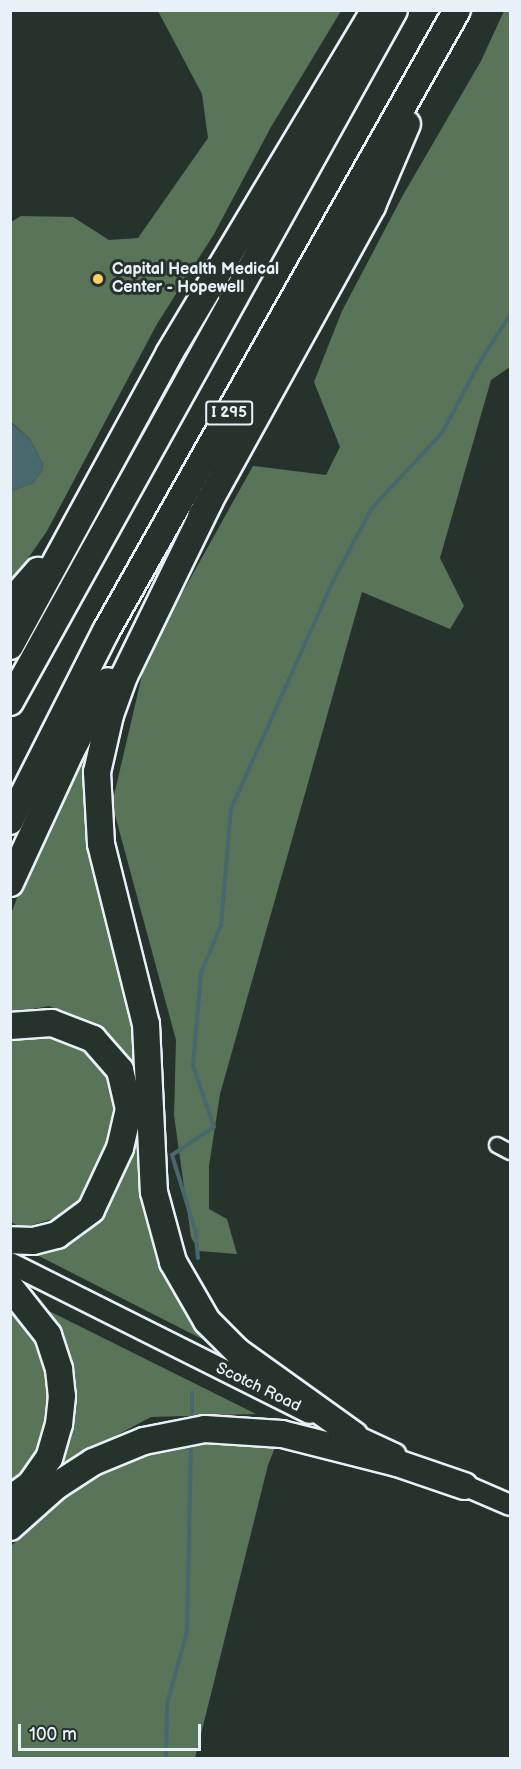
<!DOCTYPE html>
<style>
body{margin:0}
#map{position:relative;width:521px;height:1769px;overflow:hidden;background:#26332d;font-family:"Balsamiq Sans",sans-serif}
div>[style]{position:absolute}
[style*='--x']{left:calc(var(--x)*1px);top:calc(var(--y)*1px);width:calc(var(--w)*1px);rotate:calc(var(--a)*1deg)}
.green>*{inset:0;background:#5a7459}
.water>*{inset:0;background:#48686e}
.stream>*{height:4px;margin:-2px;padding:0 2px;transform-origin:2px;border-radius:2px;background:#48686e}
.roads{filter:drop-shadow(2px 0 #e8f1f8) drop-shadow(-2px 0 #e8f1f8) drop-shadow(0 2px #e8f1f8) drop-shadow(0 -2px #e8f1f8)}
.minor>*{height:14px;margin:-7px;padding:0 7px;transform-origin:7px;border-radius:7px;background:#26332d}
.secondary>*{height:20px;margin:-10px;padding:0 10px;transform-origin:10px;border-radius:10px;background:#26332d}
.motorway>*{height:26px;margin:-13px;padding:0 13px;transform-origin:13px;border-radius:13px;background:#26332d}
.dots>*{width:16px;height:16px;translate:-50% -50%;box-sizing:border-box;border:3px solid #26332d;border-radius:50%}
span{translate:-50% -50%;white-space:nowrap;text-align:center;line-height:1.15;-webkit-text-stroke:6px #26332d;paint-order:stroke}
.shield-label span{padding:2px 4px;background:#26332d;border:2px solid;border-radius:4px;-webkit-text-stroke-width:0}
.shield-label{font-size:15px;color:#e8f1f8;font-weight:700}
.poi-label{font-size:16px;color:#e8f1f8;font-weight:700}
.left{translate:0 -50%;text-align:left}
.street-label{font-size:16px;color:#e8f1f8}
.frame{position:absolute;inset:0;border:12px solid #e8f1f8;pointer-events:none}
.scale{position:absolute;left:18px;top:1724px;width:183px;height:27px;box-sizing:border-box;border:3px solid #e8f1f8;border-top:0;padding-left:8px;font-size:18px;line-height:21px;white-space:nowrap;color:#e8f1f8;-webkit-text-stroke:4px #26332d;paint-order:stroke}
</style>
<div id="map">
<div class="green">
<i style="clip-path:polygon(158px 11px,341px 11px,271px 127px,214px 234px,157px 324px,47px 531px,11px 583px,11px 491px,33px 483px,42px 471px,43px 464px,30px 439px,11px 422px,11px 222px,21px 216px,73px 217px,109px 240px,138px 238px,208px 138px,202px 94px)"></i>
<i style="clip-path:polygon(504px 11px,510px 11px,510px 367px,491px 380px,440px 558px,464px 606px,450px 629px,362px 592px,220px 1094px,209px 1166px,209px 1209px,227px 1219px,237px 1254px,199px 1251px,191px 1237px,174px 1115px,176px 1040px,112px 804px,146px 658px,253px 466px,326px 475px,340px 447px,314px 382px,342px 311px,403px 195px,481px 61px)"></i>
<i style="clip-path:polygon(94px 731px,87px 825px,137px 1028px,137px 1079px,105px 1031px,49px 1006px,11px 1013px,10px 917px,29px 865px)"></i>
<i style="clip-path:polygon(37px 1031px,73px 1039px,109px 1068px,116px 1099px,116px 1125px,91px 1187px,69px 1214px,22px 1228px,11px 1222px,10px 1038px)"></i>
<i style="clip-path:polygon(140px 1115px,140px 1170px,157px 1256px,208px 1342px,31px 1252px,87px 1228px,119px 1183px)"></i>
<i style="clip-path:polygon(10px 1306px,36px 1340px,51px 1380px,48px 1415px,35px 1457px,17px 1486px,10px 1488px)"></i>
<i style="clip-path:polygon(47px 1310px,256px 1414px,151px 1417px,70px 1460px,41px 1489px,73px 1420px,68px 1349px)"></i>
<i style="clip-path:polygon(189px 1436px,278px 1440px,268px 1465px,195px 1758px,11px 1758px,11px 1546px,97px 1469px)"></i>
</div>
<div class="water">
<i style="clip-path:polygon(10px 422px,30px 439px,43px 464px,42px 471px,33px 483px,11px 491px)"></i>
</div>
<div class="stream">
<i style="--x:198;--y:1258;--w:25;--a:-95"></i>
<i style="--x:196;--y:1233;--w:82;--a:-107.1"></i>
<i style="--x:172;--y:1155;--w:50;--a:-33.7"></i>
<i style="--x:214;--y:1127;--w:65;--a:-109"></i>
<i style="--x:193;--y:1066;--w:93;--a:-85.1"></i>
<i style="--x:201;--y:973;--w:52;--a:-67.4"></i>
<i style="--x:221;--y:925;--w:116;--a:-85.1"></i>
<i style="--x:231;--y:809;--w:250;--a:-65.9"></i>
<i style="--x:333;--y:581;--w:83;--a:-61.9"></i>
<i style="--x:372;--y:508;--w:103;--a:-47"></i>
<i style="--x:442;--y:433;--w:83;--a:-61.9"></i>
<i style="--x:481;--y:360;--w:54;--a:-57.2"></i>
<i style="--x:192;--y:1413;--w:20;--a:-90"></i>
<i style="--x:166;--y:1758;--w:54;--a:-88.9"></i>
<i style="--x:167;--y:1704;--w:75;--a:-74.5"></i>
<i style="--x:187;--y:1632;--w:187;--a:-88.8"></i>
</div>
<div class="roads">
<div class="minor">
<i style="--x:497;--y:1145;--w:15;--a:28"></i>
</div>
<div class="secondary">
<i style="--x:10;--y:1263;--w:335;--a:26.6"></i>
<i style="--x:341;--y:1429;--w:60;--a:24.8"></i>
<i style="--x:452;--y:1480;--w:63;--a:23.3"></i>
</div>
<div class="motorway">
<i style="--x:210;--y:500;--w:196;--a:116"></i>
<i style="--x:124;--y:676;--w:41;--a:109.7"></i>
<i style="--x:110;--y:715;--w:58;--a:102.8"></i>
<i style="--x:97;--y:772;--w:72;--a:86.8"></i>
<i style="--x:101;--y:844;--w:186;--a:76"></i>
<i style="--x:146;--y:1024;--w:168;--a:87.3"></i>
<i style="--x:154;--y:1192;--w:73;--a:74.8"></i>
<i style="--x:173;--y:1262;--w:68;--a:60"></i>
<i style="--x:207;--y:1321;--w:44;--a:45"></i>
<i style="--x:238;--y:1352;--w:143;--a:35.6"></i>
<i style="--x:201;--y:516;--w:354;--a:-61.1"></i>
<i style="--x:372;--y:206;--w:89;--a:-66.9"></i>
<i style="--x:10;--y:603;--w:43;--a:-48.8"></i>
<i style="--x:10;--y:646;--w:332;--a:-61.4"></i>
<i style="--x:169;--y:354;--w:401;--a:-59.1"></i>
<i style="--x:10;--y:702;--w:791;--a:-60.97"></i>
<i style="--x:10;--y:821;--w:213;--a:-63.2"></i>
<i style="--x:106;--y:631;--w:713;--a:-60.52"></i>
<i style="--x:10;--y:883;--w:145;--a:-65.2"></i>
<i style="--x:71;--y:751;--w:79;--a:-62.1"></i>
<i style="--x:10;--y:1026;--w:42;--a:-4.1"></i>
<i style="--x:52;--y:1023;--w:44;--a:21.3"></i>
<i style="--x:93;--y:1039;--w:41;--a:48.9"></i>
<i style="--x:120;--y:1070;--w:40;--a:77"></i>
<i style="--x:129;--y:1109;--w:40;--a:103"></i>
<i style="--x:120;--y:1148;--w:68;--a:115.1"></i>
<i style="--x:91;--y:1210;--w:42;--a:143.7"></i>
<i style="--x:57;--y:1235;--w:25;--a:166"></i>
<i style="--x:33;--y:1241;--w:23;--a:-178"></i>
<i style="--x:10;--y:1287;--w:61;--a:51.6"></i>
<i style="--x:48;--y:1335;--w:36;--a:72"></i>
<i style="--x:59;--y:1369;--w:27;--a:84"></i>
<i style="--x:62;--y:1396;--w:28;--a:96"></i>
<i style="--x:59;--y:1424;--w:35;--a:106"></i>
<i style="--x:49;--y:1458;--w:32;--a:125"></i>
<i style="--x:31;--y:1484;--w:26;--a:144"></i>
<i style="--x:10;--y:1527;--w:62;--a:-41.7"></i>
<i style="--x:56;--y:1486;--w:44;--a:-33"></i>
<i style="--x:93;--y:1462;--w:55;--a:-22.4"></i>
<i style="--x:144;--y:1441;--w:62;--a:-11.1"></i>
<i style="--x:205;--y:1429;--w:77;--a:3.7"></i>
<i style="--x:282;--y:1434;--w:119;--a:14.2"></i>
<i style="--x:397;--y:1463;--w:71;--a:18.9"></i>
</div>
</div>
<div class="dots">
<i style="left:98px;top:279px;background:#ffd166"></i>
</div>
<div class="shield-label">
<span style="left:229px;top:413px">I 295</span>
</div>
<div class="poi-label">
<span class="left" style="left:112px;top:279px">Capital Health Medical<br>Center - Hopewell</span>
</div>
<div class="street-label">
<span style="left:258px;top:1388px;rotate:26deg">Scotch Road</span>
</div>
<div class="frame"></div>
<div class="scale">100 m</div>
</div>
